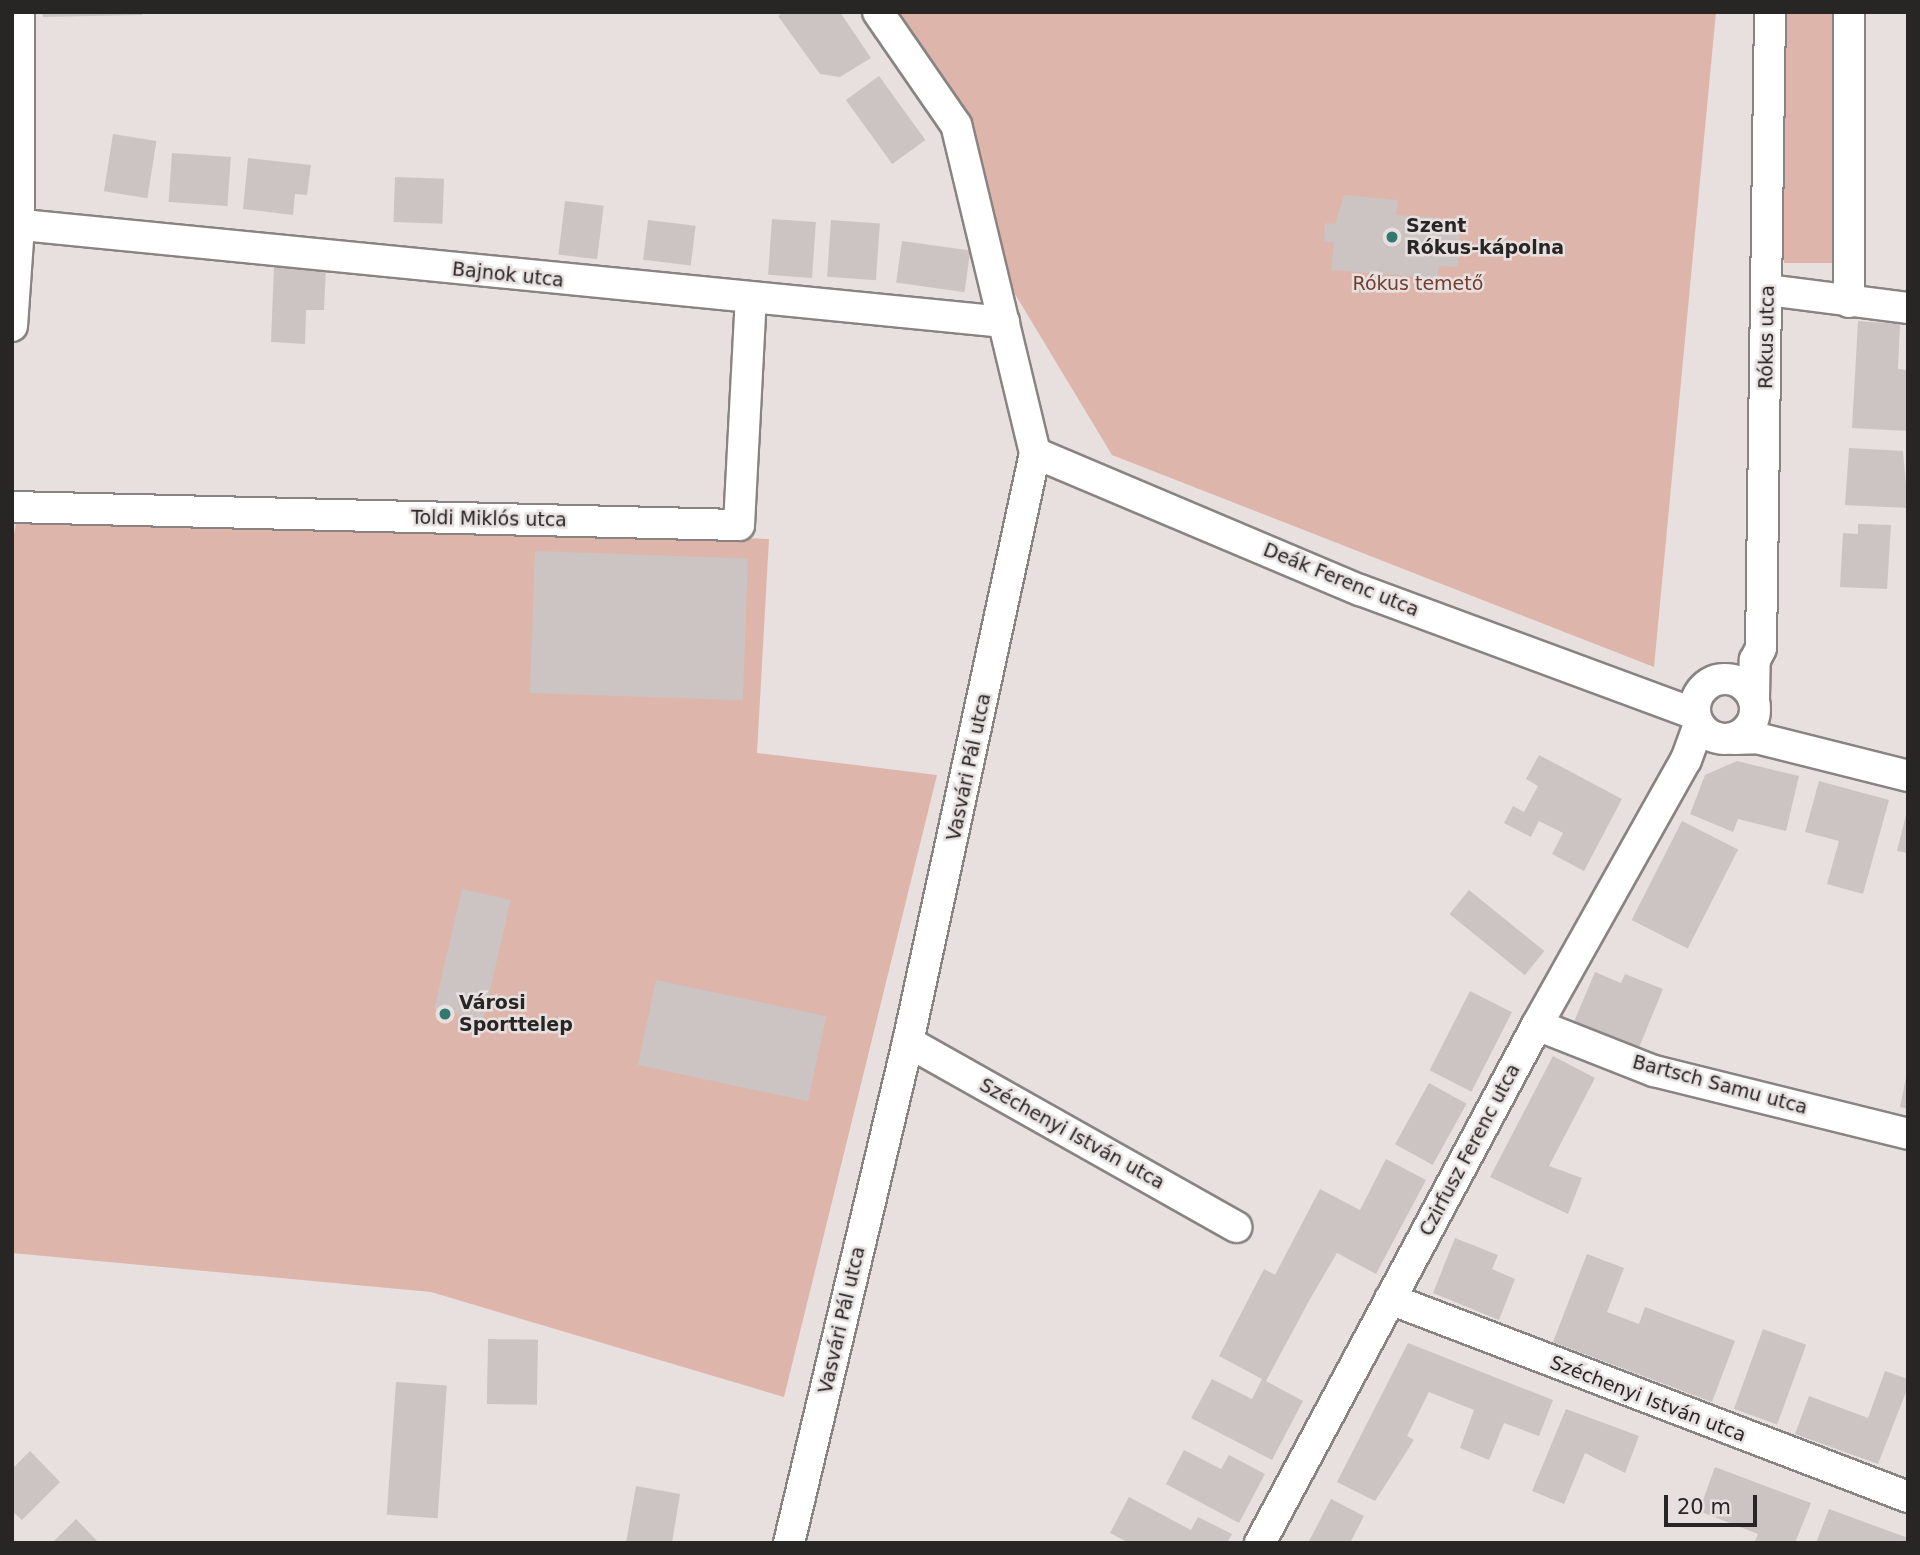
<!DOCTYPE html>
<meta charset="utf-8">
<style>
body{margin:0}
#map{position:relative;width:1920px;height:1555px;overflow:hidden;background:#e7e0df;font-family:"DejaVu Sans",sans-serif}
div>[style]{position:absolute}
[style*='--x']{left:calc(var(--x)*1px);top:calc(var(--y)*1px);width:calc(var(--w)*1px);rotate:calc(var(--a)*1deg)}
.green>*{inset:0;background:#deb5ab;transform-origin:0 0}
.building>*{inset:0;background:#cbc4c2;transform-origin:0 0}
.roads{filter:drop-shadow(2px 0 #898382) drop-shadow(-2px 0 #898382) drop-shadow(0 2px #898382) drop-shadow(0 -2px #898382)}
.street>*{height:30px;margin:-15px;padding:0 15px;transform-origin:15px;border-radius:15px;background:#fff}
.street>.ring{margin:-15px;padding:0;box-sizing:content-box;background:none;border:30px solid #fff;border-radius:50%}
.dots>*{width:19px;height:19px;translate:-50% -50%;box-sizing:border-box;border:4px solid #e7e0df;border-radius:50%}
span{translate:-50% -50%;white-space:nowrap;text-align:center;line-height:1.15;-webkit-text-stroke:5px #e7e0df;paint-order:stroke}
.poi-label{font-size:19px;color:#282525;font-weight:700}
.left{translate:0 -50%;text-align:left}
.street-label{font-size:19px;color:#282525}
.park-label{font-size:19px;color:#733c2f}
.frame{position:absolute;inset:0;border:14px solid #282525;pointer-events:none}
.scale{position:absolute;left:1664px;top:1495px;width:93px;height:32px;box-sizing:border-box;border:4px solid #282525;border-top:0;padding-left:9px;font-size:21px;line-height:24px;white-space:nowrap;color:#282525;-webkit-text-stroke:5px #e7e0df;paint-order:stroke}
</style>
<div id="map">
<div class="green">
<i style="clip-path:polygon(878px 12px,1716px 12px,1654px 667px,1112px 455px,989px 251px,956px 125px)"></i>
<i style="left:1784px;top:12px;width:66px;height:251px"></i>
<i style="clip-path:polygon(17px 517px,769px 539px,757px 753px,937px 775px,784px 1397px,431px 1292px,12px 1253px,12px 546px)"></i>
</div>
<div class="building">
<i style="clip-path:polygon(42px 12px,142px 12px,142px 15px,43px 17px)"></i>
<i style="clip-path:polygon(784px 12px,840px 12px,871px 58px,840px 77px,820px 74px,778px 16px)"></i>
<i style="left:879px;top:76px;width:79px;height:41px;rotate:54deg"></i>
<i style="left:113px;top:134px;width:44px;height:58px;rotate:9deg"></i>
<i style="left:172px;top:153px;width:59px;height:49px;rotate:4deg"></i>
<i style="clip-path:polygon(248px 158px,311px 165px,307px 195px,295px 194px,293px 215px,243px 209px)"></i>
<i style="left:395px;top:177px;width:49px;height:45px;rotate:2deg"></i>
<i style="clip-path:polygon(1344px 195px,1398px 200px,1396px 215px,1442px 218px,1441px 231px,1460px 232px,1458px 267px,1439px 266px,1438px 278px,1331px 270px,1334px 242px,1324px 242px,1325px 223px,1335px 224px)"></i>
<i style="left:565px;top:201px;width:39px;height:54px;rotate:7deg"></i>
<i style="left:772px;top:219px;width:44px;height:56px;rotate:4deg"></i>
<i style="left:648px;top:220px;width:48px;height:40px;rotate:7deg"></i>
<i style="left:831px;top:220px;width:49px;height:57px;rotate:4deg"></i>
<i style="left:902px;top:241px;width:69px;height:42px;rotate:8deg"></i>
<i style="clip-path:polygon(274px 266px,326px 268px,324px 310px,306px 310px,305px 344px,271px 342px)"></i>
<i style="clip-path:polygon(1858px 321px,1900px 324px,1898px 369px,1908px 370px,1908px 431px,1852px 428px)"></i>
<i style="clip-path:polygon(1849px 448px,1903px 451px,1908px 508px,1845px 505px)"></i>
<i style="clip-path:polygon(1858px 524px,1891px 525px,1887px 589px,1840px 587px,1843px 533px,1858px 534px)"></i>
<i style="left:535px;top:551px;width:213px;height:142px;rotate:2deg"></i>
<i style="clip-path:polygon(1539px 755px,1622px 799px,1584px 871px,1552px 854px,1563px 833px,1539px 821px,1531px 837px,1504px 823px,1513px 806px,1524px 812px,1538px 786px,1526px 779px)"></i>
<i style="clip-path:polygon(1737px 761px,1799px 776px,1786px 831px,1738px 819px,1733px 832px,1690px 814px,1705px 775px)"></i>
<i style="clip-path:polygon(1819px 781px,1889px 800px,1863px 894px,1827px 884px,1839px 841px,1805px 832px)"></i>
<i style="clip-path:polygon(1907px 811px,1908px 811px,1908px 853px,1897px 851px)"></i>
<i style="left:1682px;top:821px;width:63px;height:111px;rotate:27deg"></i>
<i style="left:462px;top:889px;width:50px;height:123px;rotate:13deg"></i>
<i style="left:1469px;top:890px;width:97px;height:31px;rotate:39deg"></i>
<i style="clip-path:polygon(1595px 972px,1621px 983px,1625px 974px,1663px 989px,1638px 1050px,1573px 1024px)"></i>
<i style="left:656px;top:980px;width:174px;height:87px;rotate:12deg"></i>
<i style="left:1470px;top:991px;width:47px;height:89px;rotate:27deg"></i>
<i style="clip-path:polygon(1553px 1056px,1595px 1078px,1549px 1166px,1582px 1178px,1568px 1214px,1490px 1177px)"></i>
<i style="clip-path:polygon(1907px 1073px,1908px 1073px,1908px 1109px,1900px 1107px)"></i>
<i style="left:1429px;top:1083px;width:43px;height:70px;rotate:29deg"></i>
<i style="clip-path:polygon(1386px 1159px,1426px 1180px,1376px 1274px,1337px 1253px,1310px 1299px,1266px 1381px,1303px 1401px,1272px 1460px,1191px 1418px,1212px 1379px,1252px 1399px,1262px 1379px,1219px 1356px,1264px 1269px,1275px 1275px,1320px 1189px,1360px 1210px)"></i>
<i style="clip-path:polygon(1455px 1238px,1498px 1255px,1492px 1269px,1515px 1279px,1499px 1320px,1433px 1293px)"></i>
<i style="clip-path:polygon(1587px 1254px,1624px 1268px,1607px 1312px,1639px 1324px,1645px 1307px,1735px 1341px,1712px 1402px,1553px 1342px)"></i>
<i style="left:1763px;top:1329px;width:46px;height:85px;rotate:20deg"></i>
<i style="left:488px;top:1339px;width:50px;height:65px;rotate:1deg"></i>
<i style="clip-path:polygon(1408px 1343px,1553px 1400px,1539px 1436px,1504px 1423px,1489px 1460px,1460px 1448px,1474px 1410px,1429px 1392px,1407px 1436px,1414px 1440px,1375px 1501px,1337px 1482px)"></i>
<i style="clip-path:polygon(1885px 1371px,1908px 1379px,1908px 1387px,1878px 1464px,1795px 1434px,1809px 1396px,1868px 1418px)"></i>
<i style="left:396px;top:1382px;width:51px;height:133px;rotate:4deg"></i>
<i style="clip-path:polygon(1566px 1409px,1639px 1436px,1625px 1473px,1585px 1453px,1564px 1504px,1532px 1491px)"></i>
<i style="clip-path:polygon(1184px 1450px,1221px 1469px,1229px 1455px,1265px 1474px,1239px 1523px,1166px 1484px)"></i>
<i style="clip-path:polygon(30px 1451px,60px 1482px,22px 1520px,12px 1511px,12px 1469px)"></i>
<i style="clip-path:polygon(1715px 1467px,1811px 1503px,1795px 1543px,1754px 1543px,1758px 1534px,1699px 1511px)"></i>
<i style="clip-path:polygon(636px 1486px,680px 1494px,672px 1543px,626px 1543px)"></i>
<i style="clip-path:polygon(1129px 1497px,1191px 1530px,1198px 1517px,1232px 1534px,1227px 1543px,1129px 1543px,1110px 1533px)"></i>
<i style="clip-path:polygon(1331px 1499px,1364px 1516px,1350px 1543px,1308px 1543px)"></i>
<i style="clip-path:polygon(1829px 1509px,1908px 1538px,1908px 1543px,1816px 1543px)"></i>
<i style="clip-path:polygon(76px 1519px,99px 1543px,52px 1543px)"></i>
</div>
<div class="roads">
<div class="street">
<i style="--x:1849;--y:12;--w:290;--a:90"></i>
<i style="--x:12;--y:224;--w:997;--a:5.64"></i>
<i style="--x:1768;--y:290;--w:141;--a:7.3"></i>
<i style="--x:12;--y:326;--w:101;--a:-86"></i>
<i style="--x:19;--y:225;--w:213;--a:-90"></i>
<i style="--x:1035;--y:453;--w:353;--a:22.9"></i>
<i style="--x:1360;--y:590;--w:357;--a:20.3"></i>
<i style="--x:12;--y:507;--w:727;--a:1.42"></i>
<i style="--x:739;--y:525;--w:226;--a:-87"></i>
<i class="ring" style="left:1695px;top:679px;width:30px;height:30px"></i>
<i style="--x:1754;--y:699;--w:39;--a:-89"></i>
<i style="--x:1755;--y:660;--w:13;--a:-63"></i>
<i style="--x:1761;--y:648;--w:636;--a:-89.19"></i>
<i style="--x:1734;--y:739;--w:23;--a:-2"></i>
<i style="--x:1757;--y:738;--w:156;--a:14.1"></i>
<i style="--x:1537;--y:1025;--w:126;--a:21.5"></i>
<i style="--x:1654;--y:1071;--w:262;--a:13.9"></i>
<i style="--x:908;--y:1042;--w:377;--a:29.4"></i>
<i style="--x:1390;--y:1299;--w:555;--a:20.92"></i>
<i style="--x:789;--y:1543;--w:515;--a:-76.64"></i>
<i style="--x:908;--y:1042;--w:603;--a:-77.83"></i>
<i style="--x:1035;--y:453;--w:337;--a:-103.5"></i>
<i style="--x:956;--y:125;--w:137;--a:-124.6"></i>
<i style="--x:1260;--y:1543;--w:587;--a:-61.86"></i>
<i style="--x:1537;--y:1025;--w:304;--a:-60.7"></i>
<i style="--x:1686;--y:760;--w:38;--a:-70"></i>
</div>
</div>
<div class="dots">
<i style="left:1392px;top:237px;background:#31786f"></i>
<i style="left:445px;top:1014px;background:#31786f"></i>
</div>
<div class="poi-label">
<span class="left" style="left:1406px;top:237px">Szent<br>Rókus-kápolna</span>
<span class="left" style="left:459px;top:1014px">Városi<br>Sporttelep</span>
</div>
<div class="street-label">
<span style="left:508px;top:275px;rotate:6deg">Bajnok utca</span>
<span style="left:1767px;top:337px;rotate:-89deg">Rókus utca</span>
<span style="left:489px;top:519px;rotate:1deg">Toldi Miklós utca</span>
<span style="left:1341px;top:580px;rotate:22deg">Deák Ferenc utca</span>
<span style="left:969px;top:767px;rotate:-78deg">Vasvári Pál utca</span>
<span style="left:1720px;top:1085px;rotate:15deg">Bartsch Samu utca</span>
<span style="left:1072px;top:1134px;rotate:29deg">Széchenyi István utca</span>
<span style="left:1470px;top:1150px;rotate:-62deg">Czirfusz Ferenc utca</span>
<span style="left:842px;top:1320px;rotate:-77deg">Vasvári Pál utca</span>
<span style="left:1648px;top:1399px;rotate:21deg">Széchenyi István utca</span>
</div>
<div class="park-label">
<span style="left:1418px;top:284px">Rókus temető</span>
</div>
<div class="frame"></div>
<div class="scale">20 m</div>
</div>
